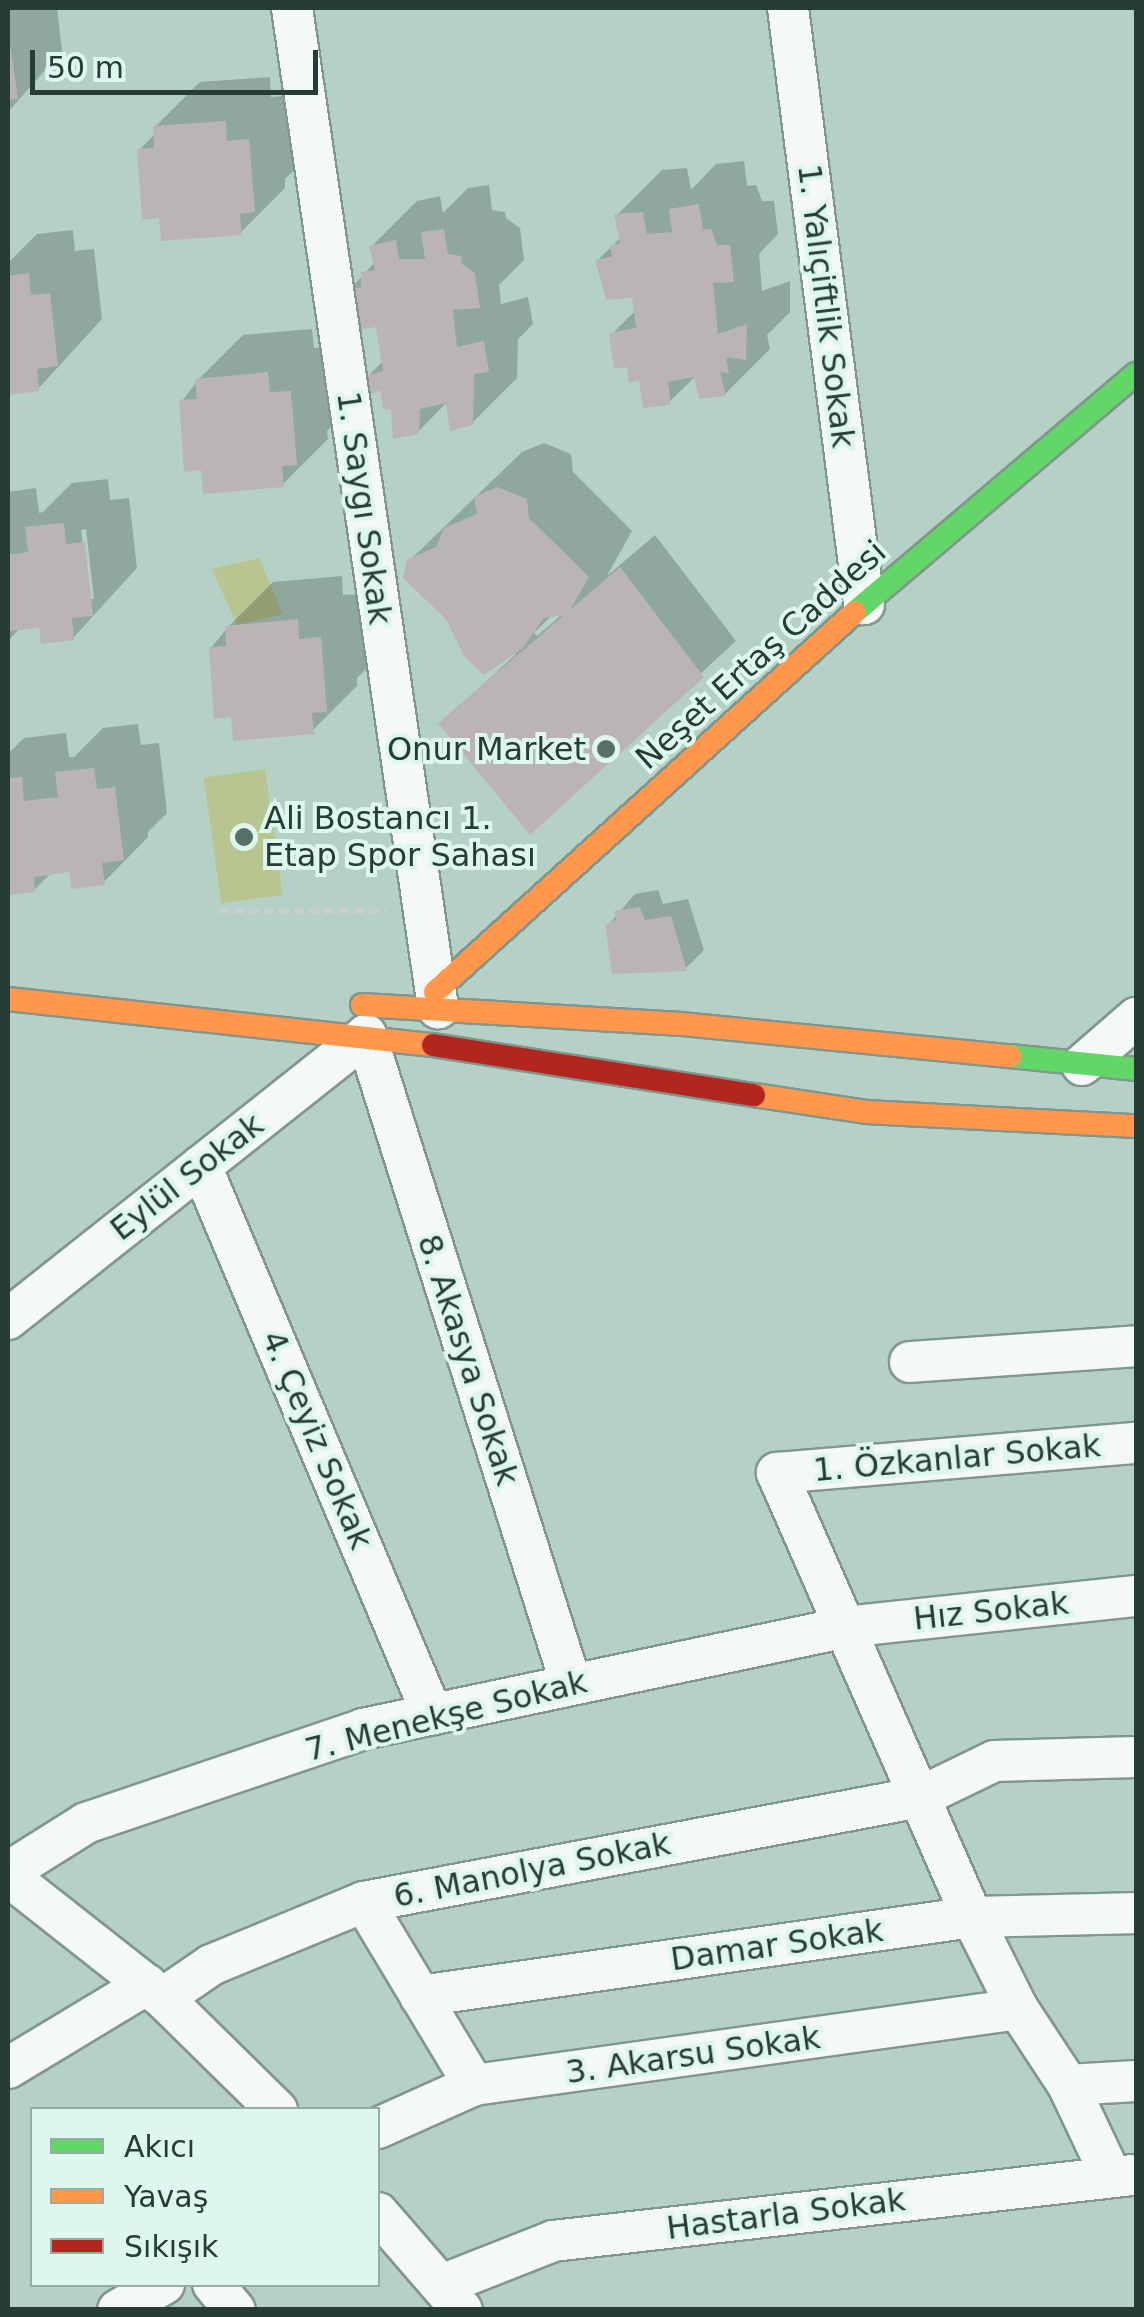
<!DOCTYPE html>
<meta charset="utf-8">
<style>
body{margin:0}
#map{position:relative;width:1144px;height:2317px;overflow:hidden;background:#b5d1c6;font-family:"DejaVu Sans",sans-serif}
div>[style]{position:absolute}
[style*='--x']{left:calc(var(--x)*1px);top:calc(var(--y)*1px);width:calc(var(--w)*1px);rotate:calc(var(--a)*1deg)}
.green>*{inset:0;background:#b8c590;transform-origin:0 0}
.shadow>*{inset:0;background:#0003}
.building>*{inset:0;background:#bab4b9}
.path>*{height:6px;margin-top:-3px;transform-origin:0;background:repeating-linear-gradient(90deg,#c8d0cd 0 10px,transparent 0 15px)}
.roads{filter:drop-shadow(2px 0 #80968e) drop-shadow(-2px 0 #80968e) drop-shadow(0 2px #80968e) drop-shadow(0 -2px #80968e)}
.street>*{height:40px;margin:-20px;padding:0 20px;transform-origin:20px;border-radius:20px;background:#f4f8f6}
.fast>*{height:22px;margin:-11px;padding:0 11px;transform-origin:11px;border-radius:11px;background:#63d668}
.slow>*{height:22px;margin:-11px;padding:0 11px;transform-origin:11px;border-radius:11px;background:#ff974d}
.jam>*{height:22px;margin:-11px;padding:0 11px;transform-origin:11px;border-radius:11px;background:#b3261e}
.dots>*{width:28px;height:28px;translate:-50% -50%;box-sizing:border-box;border:5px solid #def7ed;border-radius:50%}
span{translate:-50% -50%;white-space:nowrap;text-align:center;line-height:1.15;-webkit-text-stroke:8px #def7ed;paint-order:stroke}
.street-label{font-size:32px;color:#273c34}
.poi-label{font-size:32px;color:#273c34}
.right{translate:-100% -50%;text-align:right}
.left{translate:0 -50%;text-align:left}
.frame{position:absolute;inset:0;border:10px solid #273c34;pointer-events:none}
.legend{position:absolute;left:30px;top:2107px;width:350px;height:180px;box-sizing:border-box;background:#def7ed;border:2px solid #95aca3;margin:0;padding:12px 18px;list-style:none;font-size:30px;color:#273c34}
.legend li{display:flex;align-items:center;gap:20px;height:50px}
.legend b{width:50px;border:2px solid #95aca3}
.scale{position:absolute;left:30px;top:50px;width:288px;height:45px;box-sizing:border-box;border:5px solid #273c34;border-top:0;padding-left:12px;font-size:30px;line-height:35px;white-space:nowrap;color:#273c34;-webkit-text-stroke:8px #def7ed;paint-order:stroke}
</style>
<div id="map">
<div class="green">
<i style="clip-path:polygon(259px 558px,283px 614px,237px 625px,212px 569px)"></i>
<i style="left:265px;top:769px;width:127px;height:62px;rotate:82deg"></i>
</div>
<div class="shadow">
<i style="clip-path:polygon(8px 8px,57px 8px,62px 51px,8px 112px)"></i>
<i style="clip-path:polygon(270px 77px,271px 97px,293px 95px,299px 165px,285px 179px,285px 188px,240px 233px,161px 215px,139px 150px,156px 133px,155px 127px,200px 82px)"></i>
<i style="clip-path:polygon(744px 161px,747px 186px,756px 185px,762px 201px,774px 201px,778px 234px,759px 254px,762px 291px,790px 281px,790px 312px,767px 335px,770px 349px,725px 394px,697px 375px,669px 402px,629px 364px,612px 334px,636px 310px,634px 295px,597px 261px,621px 237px,617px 215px,662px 170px,687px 168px,691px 190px,716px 164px)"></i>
<i style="clip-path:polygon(489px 185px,492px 210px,505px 212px,506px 218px,520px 228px,524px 260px,499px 285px,501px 304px,528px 297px,533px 324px,518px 339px,517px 378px,472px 423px,448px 401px,418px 432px,393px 408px,382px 386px,366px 378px,384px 360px,379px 324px,350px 289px,376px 261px,372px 246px,417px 201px,440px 196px,443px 213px,468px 188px)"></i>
<i style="clip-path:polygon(73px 230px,75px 251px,94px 249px,102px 319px,38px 389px,8px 392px,8px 263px,37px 234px)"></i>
<i style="clip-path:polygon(312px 329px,314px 348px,335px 347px,341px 417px,327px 431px,328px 439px,283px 484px,203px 467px,182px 401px,198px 380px,243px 335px)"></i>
<i style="clip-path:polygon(evenodd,544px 443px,571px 454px,573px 472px,632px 531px,607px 576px,655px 535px,736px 641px,530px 831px,441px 723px,516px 654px,448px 618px,409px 561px,522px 452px,544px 443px,565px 612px,537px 636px,534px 633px,553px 614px,565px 612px)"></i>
<i style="clip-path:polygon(evenodd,108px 479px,110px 500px,129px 498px,137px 568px,73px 638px,42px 625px,21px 627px,8px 641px,8px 492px,36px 488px,39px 513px,43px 512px,72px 483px,108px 479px,86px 529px,94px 599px,89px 599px,81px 530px,86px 529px)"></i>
<i style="clip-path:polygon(342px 576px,343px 595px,365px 594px,371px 664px,357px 678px,357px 686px,312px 731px,233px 714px,211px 648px,228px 627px,273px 582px)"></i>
<i style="clip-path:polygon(138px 724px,141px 745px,159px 743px,167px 813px,148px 832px,148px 837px,104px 882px,72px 869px,52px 872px,34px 890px,8px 893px,8px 754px,24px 738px,66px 733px,69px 757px,74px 757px,103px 728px)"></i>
<i style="clip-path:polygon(658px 890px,663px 904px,688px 899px,704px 950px,686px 968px,608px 925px,635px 894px)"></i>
</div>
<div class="building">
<i style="clip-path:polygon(8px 29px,18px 99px,8px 100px)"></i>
<i style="clip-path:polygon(226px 121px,227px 141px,249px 139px,255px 212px,240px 214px,242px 235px,161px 241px,159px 218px,142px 220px,137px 149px,154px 148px,153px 126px)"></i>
<i style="clip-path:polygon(699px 204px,703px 230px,711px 229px,717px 245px,730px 245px,734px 282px,713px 283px,718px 334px,747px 324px,746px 360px,726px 357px,729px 373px,720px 372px,726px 396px,699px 399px,694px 377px,668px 382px,671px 405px,643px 408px,639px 380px,629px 383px,627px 367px,614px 369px,609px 333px,636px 328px,632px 298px,606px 300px,595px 260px,612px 257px,610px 245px,620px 244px,614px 214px,643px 212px,647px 234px,672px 232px,669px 209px)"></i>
<i style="clip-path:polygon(444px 229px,448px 254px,461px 256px,462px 264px,475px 273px,480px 308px,453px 310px,457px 347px,484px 341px,489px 372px,474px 374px,473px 425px,450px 431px,446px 403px,420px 409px,419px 434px,393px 439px,391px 410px,383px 409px,380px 390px,366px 397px,363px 377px,383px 371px,376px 327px,354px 331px,347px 288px,361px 288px,361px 272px,375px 270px,369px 246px,396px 240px,399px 259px,425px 259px,421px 232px)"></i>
<i style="clip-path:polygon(29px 273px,31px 295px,50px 293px,58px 366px,37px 369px,39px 391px,8px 395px,8px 276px)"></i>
<i style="clip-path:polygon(268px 372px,270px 392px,291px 391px,297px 465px,282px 466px,284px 487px,203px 494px,201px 470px,184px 472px,179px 400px,197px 399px,195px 379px)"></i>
<i style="clip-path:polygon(497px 487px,527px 499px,529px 518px,589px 577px,570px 610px,620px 567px,704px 677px,530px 835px,438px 723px,564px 615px,544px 618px,523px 648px,484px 675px,464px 656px,446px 619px,403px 578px,407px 560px,436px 547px,444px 528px,477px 514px,474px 497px)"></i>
<i style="clip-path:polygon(64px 523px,66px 544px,85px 542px,93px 616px,72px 618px,74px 640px,41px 644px,39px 628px,8px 631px,8px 555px,28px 552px,25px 527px)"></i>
<i style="clip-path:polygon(298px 619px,299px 639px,321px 637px,327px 712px,312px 713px,314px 734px,233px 741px,231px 717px,214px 719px,209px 647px,226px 646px,225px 626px)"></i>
<i style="clip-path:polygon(94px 768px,97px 789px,115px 787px,124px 860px,102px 863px,105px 885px,71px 889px,70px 872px,34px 877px,35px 892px,8px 895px,8px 778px,22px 777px,24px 801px,58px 797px,55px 772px)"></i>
<i style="clip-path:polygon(640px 907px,645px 920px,671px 916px,687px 971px,612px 974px,605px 924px,616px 920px,614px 911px)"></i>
</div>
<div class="path">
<i style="--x:219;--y:911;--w:167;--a:0"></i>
</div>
<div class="roads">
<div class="street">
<i style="--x:292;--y:8;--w:1011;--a:81.69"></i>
<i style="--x:788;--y:8;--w:601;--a:82.73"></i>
<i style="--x:1082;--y:1065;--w:72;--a:-41"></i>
<i style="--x:201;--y:1166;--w:595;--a:67.14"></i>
<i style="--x:8;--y:1319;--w:457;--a:-38.4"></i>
<i style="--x:366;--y:1035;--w:681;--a:72.47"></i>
<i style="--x:910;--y:1362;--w:227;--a:-4"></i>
<i style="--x:8;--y:1872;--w:92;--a:-32.1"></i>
<i style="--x:86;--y:1823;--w:293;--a:-18.7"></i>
<i style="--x:363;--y:1729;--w:493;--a:-11.9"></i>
<i style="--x:845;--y:1627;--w:293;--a:-6.1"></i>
<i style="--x:8;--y:1876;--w:197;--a:38.2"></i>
<i style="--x:163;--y:1998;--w:160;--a:44.5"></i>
<i style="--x:364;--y:1902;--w:214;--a:59"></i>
<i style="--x:420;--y:1996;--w:558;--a:-8.14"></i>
<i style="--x:972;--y:1917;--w:164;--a:-1.4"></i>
<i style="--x:163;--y:1998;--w:58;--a:-34.5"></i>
<i style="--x:211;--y:1965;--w:165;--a:-22.4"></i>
<i style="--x:364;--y:1902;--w:566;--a:-10.69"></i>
<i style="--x:920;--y:1797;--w:82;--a:-25.9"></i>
<i style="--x:994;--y:1761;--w:142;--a:-1.6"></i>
<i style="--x:8;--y:2068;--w:162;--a:-31.1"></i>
<i style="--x:1068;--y:2085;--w:68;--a:-3.4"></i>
<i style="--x:378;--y:2128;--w:105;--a:-24.1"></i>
<i style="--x:474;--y:2085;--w:549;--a:-7.95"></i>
<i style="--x:1111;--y:2176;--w:101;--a:-115.3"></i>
<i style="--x:1068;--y:2085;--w:91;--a:-123.3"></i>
<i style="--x:1018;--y:2009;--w:103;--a:-116.6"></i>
<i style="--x:972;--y:1917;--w:485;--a:-113.7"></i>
<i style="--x:777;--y:1473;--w:360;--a:-4.8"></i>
<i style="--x:378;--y:2213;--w:128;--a:49.1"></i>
<i style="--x:213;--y:2284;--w:34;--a:50"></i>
<i style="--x:444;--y:2284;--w:117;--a:-21.5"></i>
<i style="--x:553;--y:2241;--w:583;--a:-6.5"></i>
<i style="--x:118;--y:2310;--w:53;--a:-29.5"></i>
</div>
<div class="fast">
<i style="--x:855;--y:612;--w:368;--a:-40.3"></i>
<i style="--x:1010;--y:1056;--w:127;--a:5.9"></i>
</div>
<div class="slow">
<i style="--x:435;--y:992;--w:566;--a:-42.14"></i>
<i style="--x:8;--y:999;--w:427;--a:6.2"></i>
<i style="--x:362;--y:1005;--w:320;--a:3.4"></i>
<i style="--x:681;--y:1024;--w:331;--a:5.6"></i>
<i style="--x:754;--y:1095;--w:113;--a:8.6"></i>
<i style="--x:866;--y:1112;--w:270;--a:3"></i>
</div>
<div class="jam">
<i style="--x:433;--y:1045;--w:325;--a:8.9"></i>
</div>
</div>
<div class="dots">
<i style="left:606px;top:749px;background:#597067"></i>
<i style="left:244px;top:837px;background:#597067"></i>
</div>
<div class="street-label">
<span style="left:826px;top:306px;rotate:83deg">1. Yalıçiftlik Sokak</span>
<span style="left:364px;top:508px;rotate:82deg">1. Saygı Sokak</span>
<span style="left:761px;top:655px;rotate:-42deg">Neşet Ertaş Caddesi</span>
<span style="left:187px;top:1177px;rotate:-38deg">Eylül Sokak</span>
<span style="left:468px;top:1360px;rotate:72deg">8. Akasya Sokak</span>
<span style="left:317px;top:1440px;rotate:67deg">4. Çeyiz Sokak</span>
<span style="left:957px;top:1458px;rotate:-5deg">1. Özkanlar Sokak</span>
<span style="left:991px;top:1611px;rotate:-6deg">Hız Sokak</span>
<span style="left:446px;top:1716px;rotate:-14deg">7. Menekşe Sokak</span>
<span style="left:532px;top:1870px;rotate:-11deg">6. Manolya Sokak</span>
<span style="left:777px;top:1945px;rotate:-8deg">Damar Sokak</span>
<span style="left:693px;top:2055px;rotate:-8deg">3. Akarsu Sokak</span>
<span style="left:786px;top:2214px;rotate:-7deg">Hastarla Sokak</span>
</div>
<div class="poi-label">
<span class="right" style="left:586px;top:749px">Onur Market</span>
<span class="left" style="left:264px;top:837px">Ali Bostancı 1.<br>Etap Spor Sahası</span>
</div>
<div class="frame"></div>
<ul class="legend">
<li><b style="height:12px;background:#63d668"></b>Akıcı</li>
<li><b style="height:12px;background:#ff974d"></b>Yavaş</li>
<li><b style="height:12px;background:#b3261e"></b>Sıkışık</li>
</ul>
<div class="scale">50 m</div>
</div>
